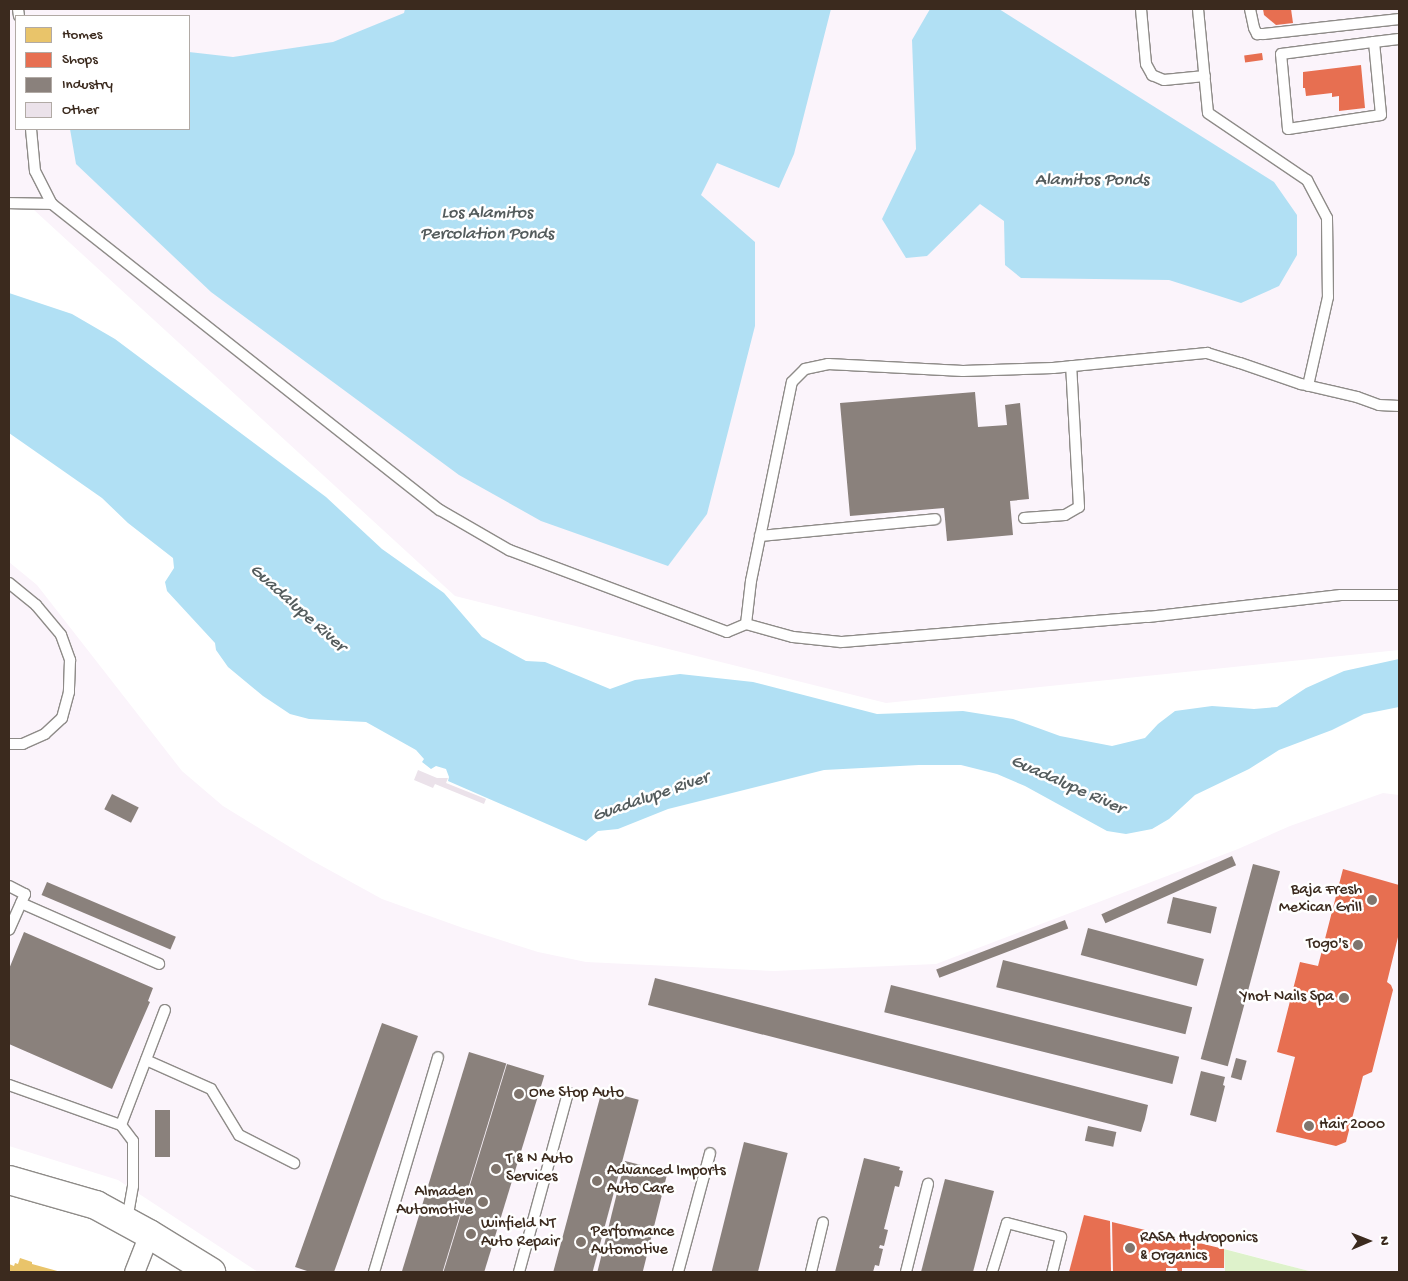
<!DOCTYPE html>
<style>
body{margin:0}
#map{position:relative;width:1408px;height:1281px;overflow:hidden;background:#fff;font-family:"Gochi Hand",sans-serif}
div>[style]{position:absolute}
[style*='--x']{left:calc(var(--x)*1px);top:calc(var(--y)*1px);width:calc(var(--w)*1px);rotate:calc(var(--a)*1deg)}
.built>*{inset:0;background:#fbf4fb}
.green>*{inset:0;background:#def2cb}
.water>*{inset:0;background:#b1e0f4}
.homes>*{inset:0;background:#e9c46a}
.shops>*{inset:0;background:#e76f51;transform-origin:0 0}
.industry>*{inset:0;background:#8a817c;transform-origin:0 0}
.building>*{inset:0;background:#ebe2ea}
.roads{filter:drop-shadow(1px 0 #8e8b88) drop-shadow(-1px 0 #8e8b88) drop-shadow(0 1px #8e8b88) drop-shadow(0 -1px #8e8b88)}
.lane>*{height:10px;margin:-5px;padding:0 5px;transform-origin:5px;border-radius:5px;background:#fff}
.street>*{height:19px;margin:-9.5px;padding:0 9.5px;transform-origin:9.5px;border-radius:9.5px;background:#fff}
.secondary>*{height:28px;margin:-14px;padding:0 14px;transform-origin:14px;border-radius:14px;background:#fff}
.dots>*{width:14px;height:14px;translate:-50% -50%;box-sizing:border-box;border:2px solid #fff;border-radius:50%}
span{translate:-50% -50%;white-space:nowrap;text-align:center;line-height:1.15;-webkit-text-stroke:5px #fff;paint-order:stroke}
.poi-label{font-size:16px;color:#3b2a1e}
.right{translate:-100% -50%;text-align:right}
.left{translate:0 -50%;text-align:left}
.water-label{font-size:18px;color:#545c5d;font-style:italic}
.frame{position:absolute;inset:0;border:10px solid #3b2a1e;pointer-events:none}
.legend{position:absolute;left:15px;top:15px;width:175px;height:115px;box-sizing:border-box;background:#fff;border:1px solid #b1aaa5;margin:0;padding:6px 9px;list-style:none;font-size:15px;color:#3b2a1e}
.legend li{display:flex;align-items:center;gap:10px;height:25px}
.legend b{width:25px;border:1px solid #b1aaa5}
.north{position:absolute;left:1343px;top:1216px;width:50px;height:50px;-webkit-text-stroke:4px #fff;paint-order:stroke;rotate:89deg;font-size:14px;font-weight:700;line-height:20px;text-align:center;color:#3b2a1e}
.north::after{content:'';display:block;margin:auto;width:18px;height:22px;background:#3b2a1e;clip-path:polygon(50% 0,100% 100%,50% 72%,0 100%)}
</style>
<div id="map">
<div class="built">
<i style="clip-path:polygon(evenodd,9px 9px,1399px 9px,1399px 650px,886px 703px,455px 596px,22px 199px,9px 198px,9px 9px,16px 16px,189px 16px,189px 129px,16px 129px,16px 16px)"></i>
<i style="clip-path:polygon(9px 562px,37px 585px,182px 771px,223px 806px,311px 860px,382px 899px,463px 928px,538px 952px,586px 962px,774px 971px,936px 964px,1238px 849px,1290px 826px,1383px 793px,1399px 795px,1399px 1272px,1313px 1272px,1225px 1249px,1225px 1272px,258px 1272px,118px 1180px,9px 1146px)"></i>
</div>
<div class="green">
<i style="clip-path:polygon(1224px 1249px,1313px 1272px,1225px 1272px)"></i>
</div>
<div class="water">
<i style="clip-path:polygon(405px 9px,831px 9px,794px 154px,779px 188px,717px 163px,701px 195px,755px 242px,755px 326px,707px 514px,668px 566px,541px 521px,459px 475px,211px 292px,76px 164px,70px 129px,189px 129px,189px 52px,233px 57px,333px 42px,404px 13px)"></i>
<i style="clip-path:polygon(930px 9px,999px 9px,1274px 182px,1297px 215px,1297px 255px,1279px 286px,1241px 303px,1169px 280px,1021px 278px,1005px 265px,1004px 221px,980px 204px,927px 256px,906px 258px,882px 219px,916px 149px,912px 40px)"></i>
<i style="clip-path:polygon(9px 293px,72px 314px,115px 339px,326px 497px,382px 549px,444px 593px,482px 637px,526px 661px,545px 662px,610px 689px,635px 680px,680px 674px,753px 682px,877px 714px,963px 711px,1013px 719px,1060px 736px,1112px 746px,1145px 738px,1158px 724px,1175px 711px,1212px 706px,1254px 709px,1277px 707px,1306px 688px,1344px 671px,1399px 659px,1399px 707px,1364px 714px,1332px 730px,1279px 750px,1249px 769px,1195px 795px,1169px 819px,1152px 829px,1126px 834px,1107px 831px,1025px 786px,997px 774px,961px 765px,919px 765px,824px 770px,668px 809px,618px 829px,598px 831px,586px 841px,448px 781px,449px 777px,446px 769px,436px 766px,431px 769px,422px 762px,424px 759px,416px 750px,366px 722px,309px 719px,290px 714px,263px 696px,228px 667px,216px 650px,215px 643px,167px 591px,165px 582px,174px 568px,173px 558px,128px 523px,102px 498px,9px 433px)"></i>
</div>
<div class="homes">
<i style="clip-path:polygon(20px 1258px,32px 1262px,32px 1264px,61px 1272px,10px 1272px,9px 1264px,14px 1266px,15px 1263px,18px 1264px)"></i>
</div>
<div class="shops">
<i style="clip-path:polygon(1263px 9px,1291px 9px,1293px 23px,1276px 25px,1264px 15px)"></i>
<i style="left:1262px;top:53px;width:7px;height:18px;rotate:82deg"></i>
<i style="clip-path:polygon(1361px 65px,1365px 108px,1339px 111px,1339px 96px,1332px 97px,1332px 93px,1306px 96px,1305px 88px,1303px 88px,1303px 72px)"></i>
<i style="clip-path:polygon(1343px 869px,1399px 885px,1399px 933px,1387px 982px,1391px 985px,1393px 990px,1372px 1072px,1363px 1076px,1346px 1142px,1336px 1146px,1276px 1132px,1295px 1057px,1277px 1052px,1300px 962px,1318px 966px)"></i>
<i style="clip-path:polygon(1084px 1215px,1110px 1221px,1111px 1272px,1069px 1272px)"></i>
<i style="clip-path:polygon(1112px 1222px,1224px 1249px,1224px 1268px,1182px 1268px,1182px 1272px,1178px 1272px,1177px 1268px,1166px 1268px,1166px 1272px,1113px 1272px)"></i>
</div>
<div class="industry">
<i style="clip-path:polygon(975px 392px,978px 427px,1007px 425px,1005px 405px,1020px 403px,1029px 499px,1010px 501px,1013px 535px,947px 541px,944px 508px,850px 516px,840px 403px)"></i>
<i style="left:112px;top:794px;width:30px;height:17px;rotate:27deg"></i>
<i style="left:1232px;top:856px;width:10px;height:143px;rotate:66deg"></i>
<i style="left:1253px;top:864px;width:28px;height:202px;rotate:15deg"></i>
<i style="left:47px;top:882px;width:140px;height:14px;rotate:23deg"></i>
<i style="left:1173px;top:897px;width:45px;height:27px;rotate:13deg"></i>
<i style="left:1065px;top:920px;width:9px;height:138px;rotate:69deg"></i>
<i style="left:1088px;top:928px;width:120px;height:28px;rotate:15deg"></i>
<i style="clip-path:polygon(24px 932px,153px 988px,148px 1001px,150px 1002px,112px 1089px,9px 1044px,9px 969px)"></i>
<i style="left:1003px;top:960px;width:195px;height:28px;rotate:14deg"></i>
<i style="clip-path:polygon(655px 978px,1148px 1105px,1145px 1119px,1141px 1132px,648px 1005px)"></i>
<i style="left:891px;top:985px;width:297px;height:28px;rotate:14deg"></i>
<i style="clip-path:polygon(382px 1023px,418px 1036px,334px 1272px,310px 1272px,295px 1267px)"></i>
<i style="left:469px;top:1052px;width:39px;height:231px;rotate:17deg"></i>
<i style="left:1236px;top:1058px;width:11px;height:20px;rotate:15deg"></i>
<i style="left:507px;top:1064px;width:39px;height:218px;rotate:17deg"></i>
<i style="clip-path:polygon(1201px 1071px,1225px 1077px,1223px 1085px,1225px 1086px,1216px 1122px,1190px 1115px)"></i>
<i style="left:602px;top:1090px;width:38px;height:188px;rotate:15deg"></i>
<i style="left:155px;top:1110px;width:15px;height:47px"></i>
<i style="left:1088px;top:1126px;width:29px;height:15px;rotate:12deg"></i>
<i style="left:744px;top:1142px;width:45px;height:134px;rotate:14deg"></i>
<i style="clip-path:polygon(864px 1158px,900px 1167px,899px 1170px,903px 1171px,899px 1187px,895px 1186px,884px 1229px,888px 1230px,884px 1246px,880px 1245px,879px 1248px,883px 1249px,879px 1266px,875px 1265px,873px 1272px,835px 1272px)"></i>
<i style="left:625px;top:1161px;width:44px;height:115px;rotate:14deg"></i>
<i style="clip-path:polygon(945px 1179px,994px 1191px,973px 1272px,921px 1272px)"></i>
</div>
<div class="building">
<i style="clip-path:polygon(418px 770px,437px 778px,448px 778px,446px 783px,486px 799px,484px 804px,435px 784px,433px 788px,414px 780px)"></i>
</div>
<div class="roads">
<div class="lane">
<i style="--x:18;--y:9;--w:7;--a:82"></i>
<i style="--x:1141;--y:9;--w:55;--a:84.8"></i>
<i style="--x:1146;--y:64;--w:13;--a:61"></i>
<i style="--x:1152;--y:75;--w:13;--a:23"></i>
<i style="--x:1164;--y:80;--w:41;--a:-5.6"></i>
<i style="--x:1198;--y:9;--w:104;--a:84.5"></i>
<i style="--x:1208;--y:113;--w:120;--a:34.1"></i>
<i style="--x:1307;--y:180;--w:43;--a:62.2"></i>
<i style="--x:1327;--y:218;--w:79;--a:89.3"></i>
<i style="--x:1328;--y:297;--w:91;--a:102.7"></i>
<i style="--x:1250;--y:9;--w:19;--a:78"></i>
<i style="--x:1254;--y:28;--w:7;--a:63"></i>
<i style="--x:1257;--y:34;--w:7;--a:0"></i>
<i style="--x:1264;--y:34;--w:136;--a:-6.3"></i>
<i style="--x:1374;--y:42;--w:73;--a:84.5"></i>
<i style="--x:1381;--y:115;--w:94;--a:171.4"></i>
<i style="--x:1288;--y:129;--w:75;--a:-95.3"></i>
<i style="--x:1281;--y:54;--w:94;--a:-7.4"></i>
<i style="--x:1374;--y:42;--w:25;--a:-7"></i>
<i style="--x:31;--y:129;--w:42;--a:84.6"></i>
<i style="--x:35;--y:171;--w:37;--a:63"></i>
<i style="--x:52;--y:204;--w:494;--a:38.3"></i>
<i style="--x:440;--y:510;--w:80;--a:30.1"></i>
<i style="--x:509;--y:550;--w:233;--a:20.6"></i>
<i style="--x:727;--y:632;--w:21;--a:-23"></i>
<i style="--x:746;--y:624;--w:43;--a:-83.4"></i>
<i style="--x:751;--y:581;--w:203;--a:-78.4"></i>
<i style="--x:792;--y:382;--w:18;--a:-45"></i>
<i style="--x:805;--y:369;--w:24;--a:-12"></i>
<i style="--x:828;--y:364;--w:135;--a:3"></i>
<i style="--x:963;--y:371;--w:90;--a:-1.9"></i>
<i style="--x:1053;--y:368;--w:155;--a:-5.6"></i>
<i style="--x:1207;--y:353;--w:34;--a:17"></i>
<i style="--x:1240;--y:363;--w:65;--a:19"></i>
<i style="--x:1301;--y:384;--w:57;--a:13.1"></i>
<i style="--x:1357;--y:397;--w:23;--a:20"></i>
<i style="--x:1379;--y:405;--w:20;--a:3"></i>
<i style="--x:9;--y:203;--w:43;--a:1.3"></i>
<i style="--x:1024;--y:518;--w:41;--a:-4.2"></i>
<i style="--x:1065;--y:515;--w:16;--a:-30"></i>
<i style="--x:1079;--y:507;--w:141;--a:-93.2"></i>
<i style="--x:760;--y:536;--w:176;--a:-5.5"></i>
<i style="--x:9;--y:583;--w:35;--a:39"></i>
<i style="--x:36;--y:605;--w:39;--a:50"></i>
<i style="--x:61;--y:635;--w:27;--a:70"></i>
<i style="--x:70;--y:660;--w:32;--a:92"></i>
<i style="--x:69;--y:692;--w:27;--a:105"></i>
<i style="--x:62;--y:718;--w:23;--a:137"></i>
<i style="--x:45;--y:734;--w:24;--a:156"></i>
<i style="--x:23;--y:744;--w:14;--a:180"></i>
<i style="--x:746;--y:624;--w:49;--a:15.5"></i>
<i style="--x:793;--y:637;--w:48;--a:5.9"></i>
<i style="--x:841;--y:642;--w:308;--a:-4.7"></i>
<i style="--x:1148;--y:617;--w:194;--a:-6.5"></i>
<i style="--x:1341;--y:595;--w:58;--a:0"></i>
<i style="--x:9;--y:886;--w:18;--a:27"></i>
<i style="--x:25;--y:894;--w:39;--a:114"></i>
<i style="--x:21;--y:903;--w:151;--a:23.8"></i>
<i style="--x:146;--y:1060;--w:71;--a:24"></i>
<i style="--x:211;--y:1089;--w:54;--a:58.7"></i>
<i style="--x:239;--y:1135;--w:62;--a:27"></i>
<i style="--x:9;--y:1085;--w:119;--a:19.7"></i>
<i style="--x:121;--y:1125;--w:123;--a:-69.1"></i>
<i style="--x:121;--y:1125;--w:20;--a:53"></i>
<i style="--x:133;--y:1141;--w:45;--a:90"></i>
<i style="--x:133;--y:1186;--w:36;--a:100"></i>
<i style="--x:374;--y:1272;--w:224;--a:-73.4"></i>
<i style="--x:519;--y:1272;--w:186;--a:-74.7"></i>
<i style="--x:678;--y:1272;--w:123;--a:-74.9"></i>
<i style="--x:811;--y:1272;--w:51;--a:-76.5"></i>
<i style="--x:906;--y:1272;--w:91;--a:-76"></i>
<i style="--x:992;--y:1272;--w:51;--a:-73"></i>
<i style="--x:1007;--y:1223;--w:56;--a:14.5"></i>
<i style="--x:1061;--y:1237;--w:36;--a:104"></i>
</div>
<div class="street">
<i style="--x:134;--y:1272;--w:41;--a:-68.5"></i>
</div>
<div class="secondary">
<i style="--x:9;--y:1180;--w:91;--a:16"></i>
<i style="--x:96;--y:1205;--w:60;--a:28.7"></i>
<i style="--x:149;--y:1234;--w:73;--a:31.5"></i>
</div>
</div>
<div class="dots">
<i style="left:1372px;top:900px;background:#80756d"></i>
<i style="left:1358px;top:945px;background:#80756d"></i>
<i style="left:1344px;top:998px;background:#80756d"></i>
<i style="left:519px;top:1094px;background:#80756d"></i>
<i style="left:1309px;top:1126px;background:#80756d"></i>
<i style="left:496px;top:1169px;background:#80756d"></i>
<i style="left:597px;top:1181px;background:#80756d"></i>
<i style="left:483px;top:1202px;background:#80756d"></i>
<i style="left:471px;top:1234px;background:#80756d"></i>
<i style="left:581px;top:1242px;background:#80756d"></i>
<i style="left:1130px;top:1248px;background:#80756d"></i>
</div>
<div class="poi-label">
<span class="right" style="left:1362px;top:900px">Baja Fresh<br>Mexican Grill</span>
<span class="right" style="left:1348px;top:945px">Togo's</span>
<span class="right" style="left:1334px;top:998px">Ynot Nails Spa</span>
<span class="left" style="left:529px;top:1094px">One Stop Auto</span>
<span class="left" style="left:1319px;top:1126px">Hair 2000</span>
<span class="left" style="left:506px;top:1169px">T &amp; N Auto<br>Services</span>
<span class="left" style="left:607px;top:1181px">Advanced Imports<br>Auto Care</span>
<span class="right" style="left:473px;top:1202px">Almaden<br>Automotive</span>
<span class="left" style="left:481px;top:1234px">Winfield NT<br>Auto Repair</span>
<span class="left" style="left:591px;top:1242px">Performance<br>Automotive</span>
<span class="left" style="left:1140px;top:1248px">RASA Hydroponics<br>&amp; Organics</span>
</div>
<div class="water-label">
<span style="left:1092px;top:181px">Alamitos Ponds</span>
<span style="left:487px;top:225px">Los Alamitos<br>Percolation Ponds</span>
<span style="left:297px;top:609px;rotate:42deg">Guadalupe River</span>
<span style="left:1067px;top:786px;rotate:24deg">Guadalupe River</span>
<span style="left:651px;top:798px;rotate:-19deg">Guadalupe River</span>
</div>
<div class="frame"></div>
<ul class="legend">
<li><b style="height:14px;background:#e9c46a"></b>Homes</li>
<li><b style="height:14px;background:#e76f51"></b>Shops</li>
<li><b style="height:14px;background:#8a817c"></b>Industry</li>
<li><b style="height:14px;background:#ebe2ea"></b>Other</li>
</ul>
<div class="north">N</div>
</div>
